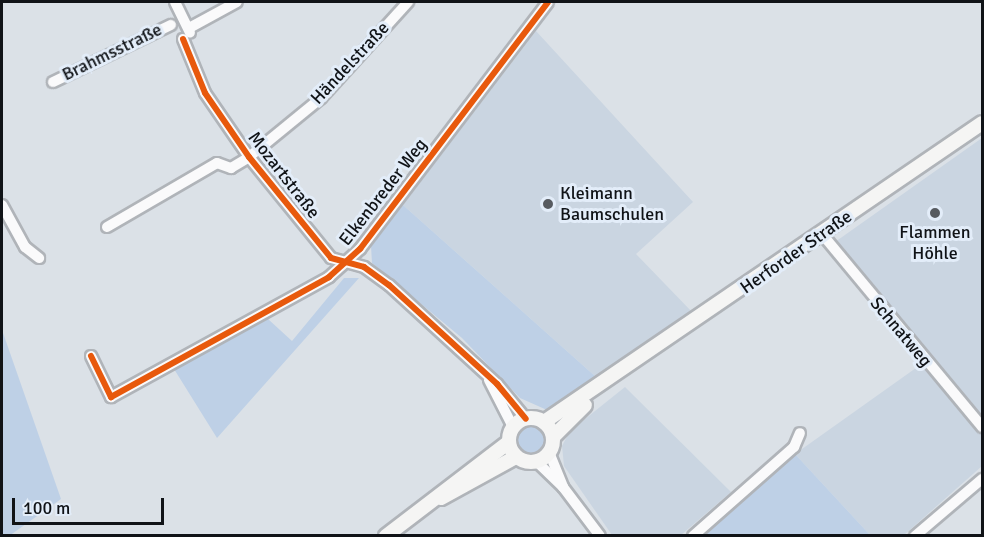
<!DOCTYPE html>
<meta charset="utf-8">
<style>
body{margin:0}
#map{position:relative;width:984px;height:537px;overflow:hidden;background:#dbe1e7;font-family:Signika,sans-serif}
div>[style]{position:absolute}
[style*='--x']{left:calc(var(--x)*1px);top:calc(var(--y)*1px);width:calc(var(--w)*1px);rotate:calc(var(--a)*1deg)}
.built>*{inset:0;background:#cad5e1}
.green>*{inset:0;background:#bed0e6}
.round{border-radius:50%}
.roads{filter:drop-shadow(2px 0 #b0b4b9) drop-shadow(-2px 0 #b0b4b9) drop-shadow(0 2px #b0b4b9) drop-shadow(0 -2px #b0b4b9)}
.street>*{height:10px;margin:-5px;padding:0 5px;transform-origin:5px;border-radius:5px;background:#fafafb}
.secondary>*{height:14px;margin:-7px;padding:0 7px;transform-origin:7px;border-radius:7px;background:#f5f5f4}
.secondary>.ring{margin:-7px;padding:0;box-sizing:content-box;background:none;border:14px solid #f5f5f4;border-radius:50%}
.cycleway>*{height:6px;margin:-3px;padding:0 3px;transform-origin:3px;border-radius:3px;background:#e8590c}
.dots>*{width:16px;height:16px;translate:-50% -50%;box-sizing:border-box;border:3px solid #e3edf9;border-radius:50%}
span{translate:-50% -50%;white-space:nowrap;text-align:center;line-height:1.15;-webkit-text-stroke:6px #e3edf9;paint-order:stroke}
.street-label{font-size:18px;color:#101317}
.poi-label{font-size:18px;color:#101317}
.left{translate:0 -50%;text-align:left}
.frame{position:absolute;inset:0;border:3px solid #101317;pointer-events:none}
.scale{position:absolute;left:12px;top:498px;width:152px;height:27px;box-sizing:border-box;border:3px solid #101317;border-top:0;padding-left:8px;font-size:18px;line-height:21px;white-space:nowrap;color:#101317;-webkit-text-stroke:4px #e3edf9;paint-order:stroke}
</style>
<div id="map">
<div class="built">
<i style="clip-path:polygon(536px 31px,693px 202px,636px 254px,693px 313px,596px 377px,403px 205px)"></i>
<i style="clip-path:polygon(982px 138px,982px 466px,904px 535px,870px 535px,795px 454px,930px 358px,835px 242px)"></i>
<i style="clip-path:polygon(625px 387px,731px 492px,681px 535px,612px 535px,564px 466px,562px 446px,570px 431px)"></i>
</div>
<div class="green">
<i style="clip-path:polygon(403px 205px,596px 377px,547px 410px,520px 398px,462px 338px,372px 263px,371px 246px)"></i>
<i style="clip-path:polygon(344px 278px,359px 278px,217px 438px,174px 369px,268px 319px,292px 341px)"></i>
<i style="clip-path:polygon(2px 330px,61px 499px,9px 536px,2px 535px)"></i>
<i class="round" style="left:516px;top:425px;width:30px;height:30px"></i>
<i style="clip-path:polygon(795px 454px,870px 535px,702px 535px)"></i>
</div>
<div class="roads">
<div class="street">
<i style="--x:175;--y:2;--w:34;--a:64"></i>
<i style="--x:191;--y:27;--w:52;--a:-28.5"></i>
<i style="--x:183;--y:39;--w:58;--a:67.8"></i>
<i style="--x:205;--y:93;--w:78;--a:55.5"></i>
<i style="--x:249;--y:157;--w:130;--a:50.9"></i>
<i style="--x:331;--y:258;--w:34;--a:15"></i>
<i style="--x:364;--y:267;--w:31;--a:36"></i>
<i style="--x:389;--y:285;--w:147;--a:42.5"></i>
<i style="--x:497;--y:384;--w:45;--a:50.4"></i>
<i style="--x:53;--y:82;--w:131;--a:-25.8"></i>
<i style="--x:2;--y:205;--w:48;--a:61.3"></i>
<i style="--x:25;--y:247;--w:18;--a:38"></i>
<i style="--x:107;--y:227;--w:127;--a:-30.2"></i>
<i style="--x:217;--y:163;--w:15;--a:20"></i>
<i style="--x:231;--y:168;--w:21;--a:-31"></i>
<i style="--x:249;--y:157;--w:93;--a:-39.3"></i>
<i style="--x:321;--y:98;--w:130;--a:-47.8"></i>
<i style="--x:822;--y:234;--w:251;--a:50.3"></i>
<i style="--x:91;--y:356;--w:46;--a:64"></i>
<i style="--x:111;--y:397;--w:249;--a:-28.8"></i>
<i style="--x:329;--y:277;--w:42;--a:-42.1"></i>
<i style="--x:360;--y:249;--w:310;--a:-52.7"></i>
<i style="--x:489;--y:380;--w:53;--a:62.9"></i>
<i style="--x:549;--y:452;--w:38;--a:68"></i>
<i style="--x:563;--y:487;--w:61;--a:52.9"></i>
<i style="--x:537;--y:462;--w:36;--a:44"></i>
<i style="--x:693;--y:536;--w:135;--a:-41.4"></i>
<i style="--x:794;--y:447;--w:15;--a:-67"></i>
<i style="--x:915;--y:536;--w:88;--a:-40.4"></i>
</div>
<div class="secondary">
<i class="ring" style="left:509px;top:418px;width:30px;height:30px"></i>
<i style="--x:544;--y:422;--w:530;--a:-34.32"></i>
<i style="--x:553;--y:437;--w:45;--a:-45"></i>
<i style="--x:441;--y:498;--w:85;--a:-28.7"></i>
<i style="--x:386;--y:536;--w:155;--a:-37.4"></i>
</div>
</div>
<div class="cycleway">
<i style="--x:183;--y:39;--w:58;--a:67.8"></i>
<i style="--x:205;--y:93;--w:78;--a:55.5"></i>
<i style="--x:249;--y:157;--w:130;--a:50.9"></i>
<i style="--x:331;--y:258;--w:34;--a:15"></i>
<i style="--x:364;--y:267;--w:31;--a:36"></i>
<i style="--x:389;--y:285;--w:147;--a:42.5"></i>
<i style="--x:497;--y:384;--w:45;--a:50.4"></i>
<i style="--x:91;--y:356;--w:46;--a:64"></i>
<i style="--x:111;--y:397;--w:249;--a:-28.8"></i>
<i style="--x:329;--y:277;--w:42;--a:-42.1"></i>
<i style="--x:360;--y:249;--w:310;--a:-52.7"></i>
</div>
<div class="dots">
<i style="left:548px;top:204px;background:#575b60"></i>
<i style="left:935px;top:213px;background:#575b60"></i>
</div>
<div class="street-label">
<span style="left:112px;top:52px;rotate:-26deg">Brahmsstraße</span>
<span style="left:350px;top:63px;rotate:-47deg">Händelstraße</span>
<span style="left:284px;top:175px;rotate:52deg">Mozartstraße</span>
<span style="left:383px;top:192px;rotate:-52deg">Elkenbreder Weg</span>
<span style="left:796px;top:252px;rotate:-35deg">Herforder Straße</span>
<span style="left:901px;top:332px;rotate:50deg">Schnatweg</span>
</div>
<div class="poi-label">
<span class="left" style="left:560px;top:204px">Kleimann<br>Baumschulen</span>
<span style="left:935px;top:243px">Flammen<br>Höhle</span>
</div>
<div class="frame"></div>
<div class="scale">100 m</div>
</div>
